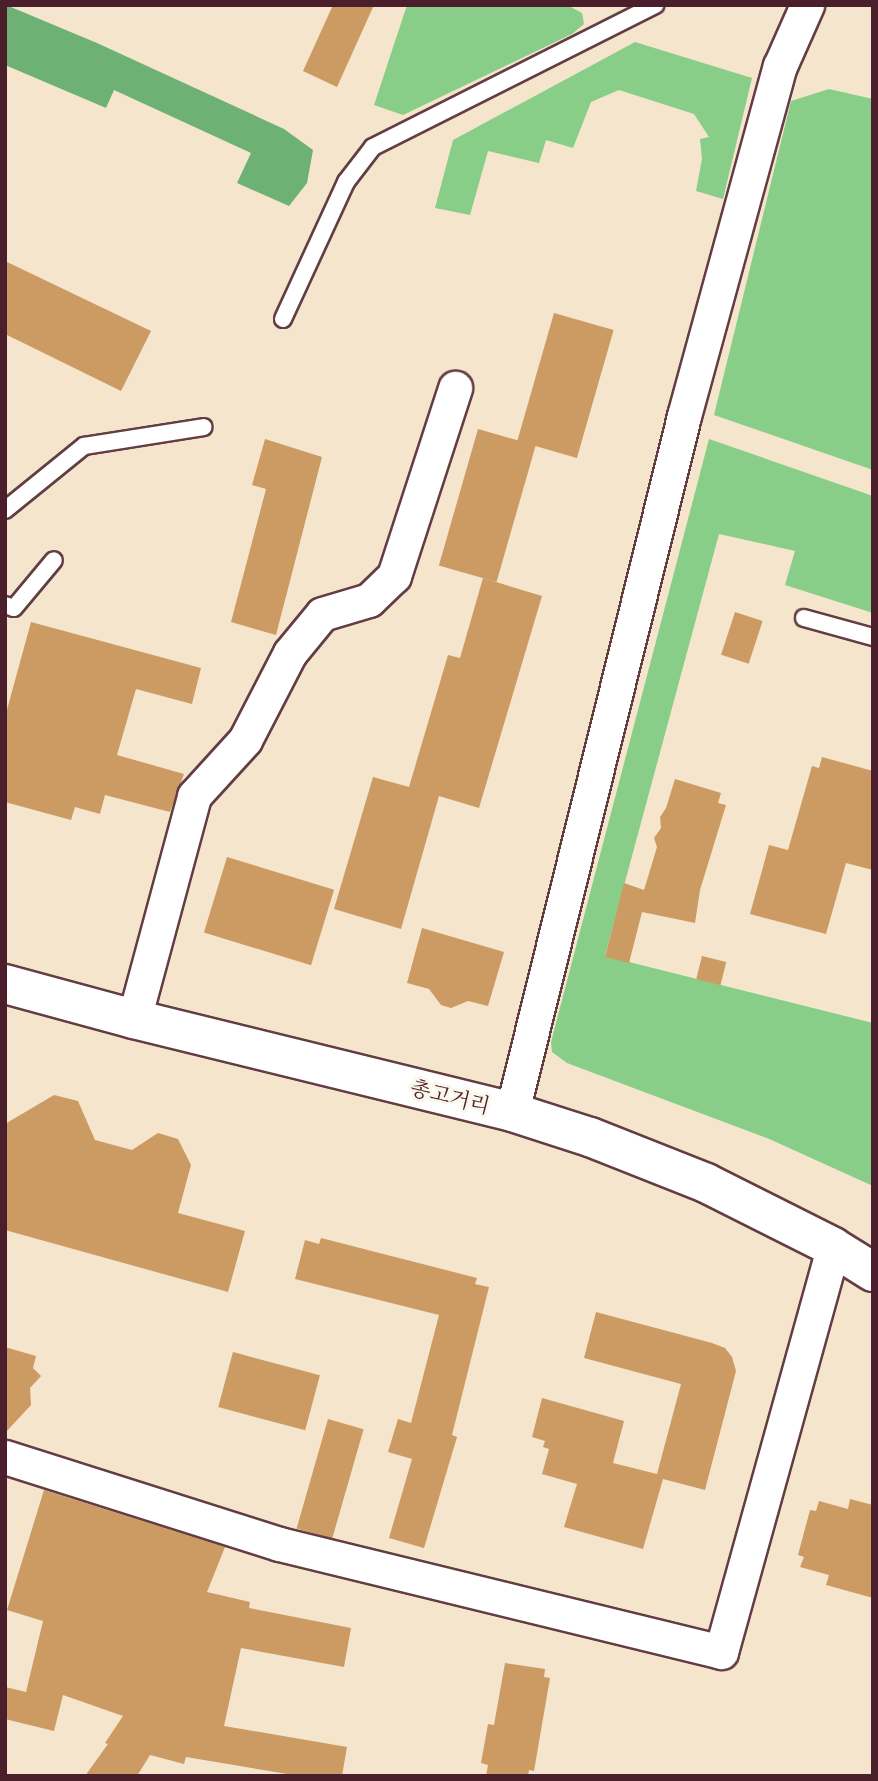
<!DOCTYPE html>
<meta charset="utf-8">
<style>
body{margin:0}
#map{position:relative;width:878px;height:1781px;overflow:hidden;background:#f4e5cc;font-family:"Libre Caslon Text","Noto Serif KR",serif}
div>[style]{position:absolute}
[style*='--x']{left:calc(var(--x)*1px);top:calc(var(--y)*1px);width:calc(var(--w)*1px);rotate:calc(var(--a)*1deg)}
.green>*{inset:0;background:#89ce88}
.forest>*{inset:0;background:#6eb174}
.building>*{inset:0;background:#cc9b64;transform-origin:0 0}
.roads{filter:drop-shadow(2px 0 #643d43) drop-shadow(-2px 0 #643d43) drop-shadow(0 2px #643d43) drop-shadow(0 -2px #643d43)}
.lane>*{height:16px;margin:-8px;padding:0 8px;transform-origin:8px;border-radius:8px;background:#fff}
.street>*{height:33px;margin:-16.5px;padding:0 16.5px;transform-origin:16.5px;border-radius:16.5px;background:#fff}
.secondary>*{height:38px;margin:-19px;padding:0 19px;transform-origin:19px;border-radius:19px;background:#fff}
span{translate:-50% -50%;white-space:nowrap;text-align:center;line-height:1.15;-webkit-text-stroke:6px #fbf7ec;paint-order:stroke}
.street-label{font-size:21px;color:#4a1f2b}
.frame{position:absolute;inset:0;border:7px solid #4a1f2b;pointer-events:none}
</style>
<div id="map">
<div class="green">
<i style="clip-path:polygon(407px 5px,567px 5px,582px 13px,584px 24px,572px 34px,403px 115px,374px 105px)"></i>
<i style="clip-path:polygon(635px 42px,752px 78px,723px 199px,696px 191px,702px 159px,700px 139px,709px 137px,694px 114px,619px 90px,591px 102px,573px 148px,546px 140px,539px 163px,488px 151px,470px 215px,435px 208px,453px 140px)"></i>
<i style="clip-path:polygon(829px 89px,873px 99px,873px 470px,714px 415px,791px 101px)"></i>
<i style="clip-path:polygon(709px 439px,873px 496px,873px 613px,785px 585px,795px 551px,719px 534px,605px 956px,873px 1023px,873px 1186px,767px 1138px,567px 1063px,552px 1052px,551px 1042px)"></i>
</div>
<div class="forest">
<i style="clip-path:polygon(6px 5px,97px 43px,284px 129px,313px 150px,307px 183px,289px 206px,237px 183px,251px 153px,114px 90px,106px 108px,5px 65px)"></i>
</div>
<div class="building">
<i style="clip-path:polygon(333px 5px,374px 5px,337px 87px,303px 71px)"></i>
<i style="clip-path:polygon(5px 261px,151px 331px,121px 391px,5px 334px)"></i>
<i style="left:554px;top:313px;width:62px;height:133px;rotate:16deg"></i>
<i style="left:478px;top:429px;width:60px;height:142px;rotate:16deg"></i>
<i style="clip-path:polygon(265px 439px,322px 457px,276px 635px,231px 622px,266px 489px,252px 485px)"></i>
<i style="clip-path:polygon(483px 578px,542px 596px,479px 808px,439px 796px,401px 929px,334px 909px,373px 777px,409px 787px,448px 655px,460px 658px)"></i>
<i style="left:735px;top:612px;width:29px;height:45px;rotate:18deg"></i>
<i style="clip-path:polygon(31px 622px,201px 668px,192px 704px,136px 689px,117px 755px,184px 774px,170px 812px,105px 795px,100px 814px,75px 807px,71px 820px,5px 802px,5px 717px)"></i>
<i style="clip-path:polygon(822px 757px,873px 771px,873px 870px,846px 863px,826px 934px,750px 914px,769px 845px,788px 850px,812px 766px,819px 768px)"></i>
<i style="clip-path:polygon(675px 779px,721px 793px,718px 803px,726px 805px,700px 890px,695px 923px,642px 912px,629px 963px,605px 957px,624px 883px,644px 890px,657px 847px,654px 838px,661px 828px,660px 817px,666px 808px)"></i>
<i style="left:227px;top:857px;width:112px;height:79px;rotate:17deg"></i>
<i style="clip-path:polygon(422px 928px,504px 952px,488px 1006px,468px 1001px,451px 1008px,441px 1005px,429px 989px,407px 983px)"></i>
<i style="left:702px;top:956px;width:25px;height:24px;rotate:14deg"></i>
<i style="clip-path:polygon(54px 1095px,78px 1101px,95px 1140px,132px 1150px,158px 1133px,178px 1139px,191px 1165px,178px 1213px,245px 1231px,228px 1292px,5px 1230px,5px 1124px)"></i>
<i style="clip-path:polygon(321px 1238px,477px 1278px,475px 1284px,489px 1287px,452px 1435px,457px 1437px,424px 1548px,389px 1538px,412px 1459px,388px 1452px,398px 1419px,411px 1423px,439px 1315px,295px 1279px,305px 1240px,319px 1244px)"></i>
<i style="clip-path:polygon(596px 1312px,712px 1343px,725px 1348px,732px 1357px,736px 1371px,705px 1490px,663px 1479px,643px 1549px,564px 1527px,577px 1484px,542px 1474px,549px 1449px,543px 1447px,545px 1441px,532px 1437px,542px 1398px,624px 1421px,613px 1463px,657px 1474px,681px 1384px,584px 1358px)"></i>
<i style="clip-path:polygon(5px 1347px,36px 1356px,33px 1368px,41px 1376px,30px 1388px,31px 1405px,5px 1433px)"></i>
<i style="left:233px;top:1352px;width:90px;height:57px;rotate:15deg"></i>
<i style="left:328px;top:1419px;width:37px;height:114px;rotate:16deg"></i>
<i style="clip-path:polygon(44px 1490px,225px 1547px,207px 1592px,250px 1602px,249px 1608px,351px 1628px,344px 1667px,241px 1648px,224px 1726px,347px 1747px,342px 1776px,299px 1776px,186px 1757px,184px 1764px,150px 1755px,137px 1776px,85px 1776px,108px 1744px,105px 1743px,123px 1716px,63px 1695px,54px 1731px,5px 1719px,5px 1687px,26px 1692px,43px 1621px,7px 1610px)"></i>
<i style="clip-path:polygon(850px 1499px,873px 1505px,873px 1598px,826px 1585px,829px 1575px,800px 1567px,804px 1557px,798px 1555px,810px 1510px,816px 1511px,819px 1501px,848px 1509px)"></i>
<i style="clip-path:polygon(505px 1663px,545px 1669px,544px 1677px,550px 1678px,534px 1771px,529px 1770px,528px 1776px,486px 1776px,488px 1765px,481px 1763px,488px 1724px,494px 1725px)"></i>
</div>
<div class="roads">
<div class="lane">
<i style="--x:283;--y:319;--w:151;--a:-65.3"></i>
<i style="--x:346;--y:182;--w:44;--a:-52.4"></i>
<i style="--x:373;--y:147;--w:316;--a:-26.7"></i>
<i style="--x:5;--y:510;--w:102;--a:-39"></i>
<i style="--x:84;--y:446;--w:121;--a:-9"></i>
<i style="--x:5;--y:605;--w:9;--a:18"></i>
<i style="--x:14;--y:608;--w:62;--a:-50.2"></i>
<i style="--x:804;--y:618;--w:72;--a:15.4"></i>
</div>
<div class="street">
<i style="--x:134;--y:1019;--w:231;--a:-74.9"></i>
<i style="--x:194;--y:796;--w:76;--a:-47.7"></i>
<i style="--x:245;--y:740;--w:98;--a:-62.7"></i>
<i style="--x:290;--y:653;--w:50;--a:-50.6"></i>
<i style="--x:322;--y:614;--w:49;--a:-16.6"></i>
<i style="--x:369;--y:600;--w:35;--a:-44"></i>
<i style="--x:394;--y:576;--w:198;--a:-72"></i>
<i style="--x:512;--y:1112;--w:717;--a:-76.12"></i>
<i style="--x:684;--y:416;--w:363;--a:-74.7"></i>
<i style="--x:780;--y:66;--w:67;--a:-66.1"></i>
<i style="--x:5;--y:1457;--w:287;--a:17.6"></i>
<i style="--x:279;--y:1544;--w:455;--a:13.7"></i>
<i style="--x:721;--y:1652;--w:420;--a:-74.5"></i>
</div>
<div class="secondary">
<i style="--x:5;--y:984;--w:134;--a:15.2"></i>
<i style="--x:134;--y:1019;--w:389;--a:13.8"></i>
<i style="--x:512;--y:1112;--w:82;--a:17.8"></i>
<i style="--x:590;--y:1137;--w:125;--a:21.6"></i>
<i style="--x:706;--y:1183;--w:142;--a:26.7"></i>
<i style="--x:833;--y:1247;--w:47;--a:32"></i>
</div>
</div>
<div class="street-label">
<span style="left:450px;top:1097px;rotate:14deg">총고거리</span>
</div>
<div class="frame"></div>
</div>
